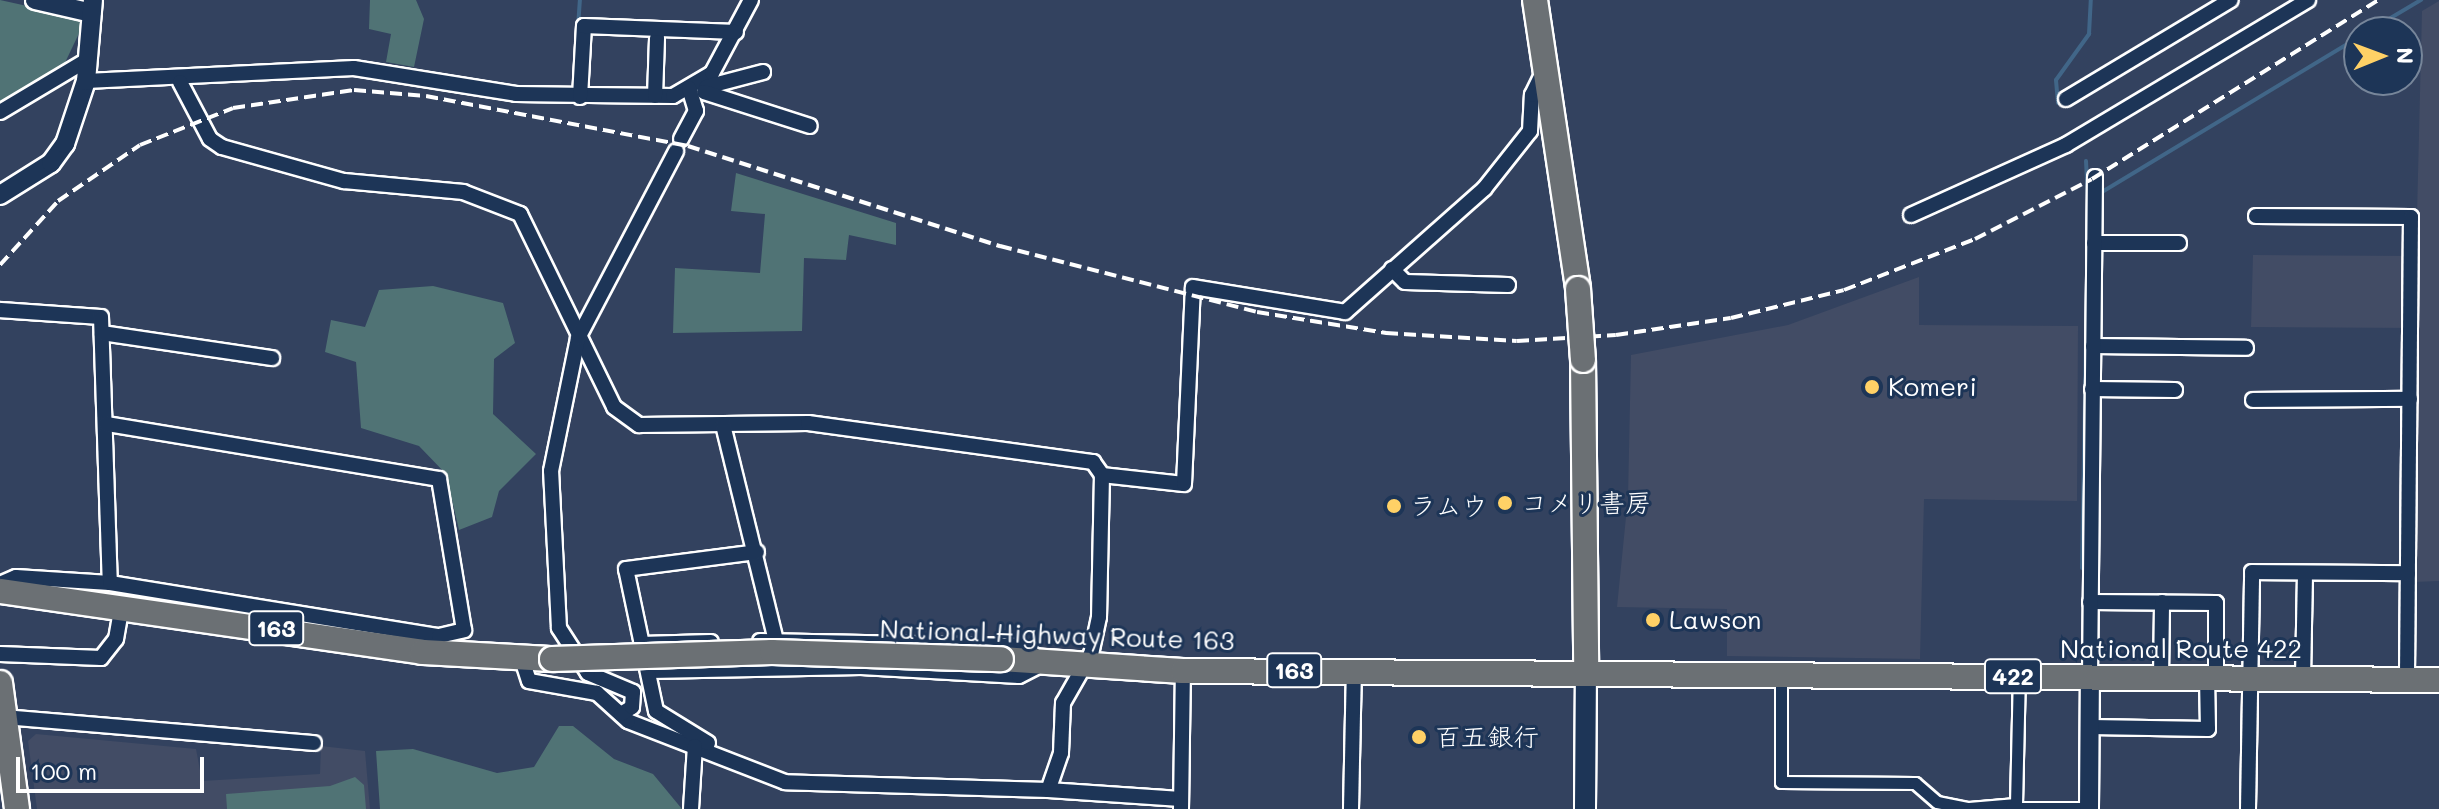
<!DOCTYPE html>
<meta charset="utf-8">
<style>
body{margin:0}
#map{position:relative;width:2439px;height:809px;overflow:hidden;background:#33425f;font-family:Mali,"Klee One",sans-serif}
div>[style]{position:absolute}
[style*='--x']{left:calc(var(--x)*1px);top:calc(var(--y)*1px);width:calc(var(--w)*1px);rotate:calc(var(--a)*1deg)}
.built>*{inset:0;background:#424c65}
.green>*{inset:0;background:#507375}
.stream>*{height:4px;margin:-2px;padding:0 2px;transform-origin:2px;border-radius:2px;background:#416688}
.roads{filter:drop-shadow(2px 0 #fff) drop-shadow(-2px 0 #fff) drop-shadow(0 2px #fff) drop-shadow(0 -2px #fff)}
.pedestrian>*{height:11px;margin:-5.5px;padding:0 5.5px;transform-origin:5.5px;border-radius:5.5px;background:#1d3557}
.minor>*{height:14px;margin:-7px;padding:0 7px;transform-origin:7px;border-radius:7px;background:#1d3557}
.tertiary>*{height:18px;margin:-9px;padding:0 9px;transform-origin:9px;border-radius:9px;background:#1d3557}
.secondary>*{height:20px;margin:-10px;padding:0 10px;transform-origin:10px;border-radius:10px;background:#1d3557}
.trunk>*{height:24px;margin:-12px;padding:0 12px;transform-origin:12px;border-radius:12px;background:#6b7074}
.rail>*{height:4px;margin-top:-2px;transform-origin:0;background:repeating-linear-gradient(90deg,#fff 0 12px,transparent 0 18px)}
.bridges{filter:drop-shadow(2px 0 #fff) drop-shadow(-2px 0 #fff) drop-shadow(0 2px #fff) drop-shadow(0 -2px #fff)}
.trunk-bridge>*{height:24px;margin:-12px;padding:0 12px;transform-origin:12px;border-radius:12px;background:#6b7074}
.dots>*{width:22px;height:22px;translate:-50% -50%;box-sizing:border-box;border:4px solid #1d3557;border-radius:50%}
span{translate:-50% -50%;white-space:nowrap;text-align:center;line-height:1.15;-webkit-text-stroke:6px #1d3557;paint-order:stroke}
.shield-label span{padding:2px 6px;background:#1d3557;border:2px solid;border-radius:6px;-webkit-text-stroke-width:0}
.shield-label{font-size:24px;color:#fff;font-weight:700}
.poi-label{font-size:26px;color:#fff}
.left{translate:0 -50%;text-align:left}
.street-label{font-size:26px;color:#fff}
.north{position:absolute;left:2343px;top:16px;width:80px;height:80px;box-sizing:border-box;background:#1d3557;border:2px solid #77869a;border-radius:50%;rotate:89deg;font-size:22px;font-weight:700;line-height:32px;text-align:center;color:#fff}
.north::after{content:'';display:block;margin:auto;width:28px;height:36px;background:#ffd166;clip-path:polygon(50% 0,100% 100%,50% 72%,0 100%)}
.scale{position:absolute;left:16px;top:757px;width:188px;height:36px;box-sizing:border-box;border:4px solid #fff;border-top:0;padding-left:10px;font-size:24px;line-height:28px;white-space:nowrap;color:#fff;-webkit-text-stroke:6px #1d3557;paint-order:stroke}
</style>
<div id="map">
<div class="built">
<i style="clip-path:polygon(2439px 1px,2439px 581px,2414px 582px,2416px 328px,2251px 327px,2253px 255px,2416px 256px,2422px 11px)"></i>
<i style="clip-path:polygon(1919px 277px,1919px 325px,2078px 326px,2077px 501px,1924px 499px,1920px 659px,1727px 656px,1727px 609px,1617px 607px,1628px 497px,1631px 355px,1788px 325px)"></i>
<i style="clip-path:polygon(36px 734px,196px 749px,202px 781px,320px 774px,321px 746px,365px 751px,370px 809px,37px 809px,28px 741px)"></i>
</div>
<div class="green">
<i style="clip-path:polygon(0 0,77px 17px,82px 27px,62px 69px,0 107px)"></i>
<i style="clip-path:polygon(370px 0,416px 0,424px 19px,414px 67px,386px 62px,391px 34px,369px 29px)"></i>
<i style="clip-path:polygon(736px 173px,896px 223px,896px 245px,849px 235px,846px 260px,804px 258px,802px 331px,673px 333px,675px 268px,760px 273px,765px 214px,731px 211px)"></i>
<i style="clip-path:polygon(433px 286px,503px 303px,515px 343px,494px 359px,493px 414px,536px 454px,499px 491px,492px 517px,459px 530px,446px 474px,419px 446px,361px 428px,356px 362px,325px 352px,331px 320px,365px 327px,379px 290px)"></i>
<i style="clip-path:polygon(559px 726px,573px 726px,614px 759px,653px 774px,682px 809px,380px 809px,376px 751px,413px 749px,497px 773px,534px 767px)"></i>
<i style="clip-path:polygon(355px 777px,364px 785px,366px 809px,227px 809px,226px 794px,330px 786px)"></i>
</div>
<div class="stream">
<i style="--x:578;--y:27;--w:27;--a:-86"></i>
<i style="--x:2367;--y:32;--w:63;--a:-30.7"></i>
<i style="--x:2058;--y:103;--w:23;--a:-95"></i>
<i style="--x:2056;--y:80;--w:57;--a:-54.3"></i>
<i style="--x:2089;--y:34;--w:34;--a:-87"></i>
<i style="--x:2086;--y:161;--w:37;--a:87"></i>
<i style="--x:2097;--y:195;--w:306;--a:-31.1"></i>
<i style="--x:2082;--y:568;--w:297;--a:-89"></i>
</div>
<div class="roads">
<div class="pedestrian">
<i style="--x:1781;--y:674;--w:108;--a:90"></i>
<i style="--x:1781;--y:782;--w:134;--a:0.4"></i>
<i style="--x:1915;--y:783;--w:29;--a:41"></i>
<i style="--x:1937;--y:802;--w:33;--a:11"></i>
<i style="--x:1969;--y:808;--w:47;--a:-4.9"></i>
<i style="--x:2016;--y:804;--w:128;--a:-88.7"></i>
<i style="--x:2011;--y:808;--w:78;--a:0"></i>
</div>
<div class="minor">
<i style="--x:86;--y:81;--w:268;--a:-2.8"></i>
<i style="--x:354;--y:68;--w:164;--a:9.1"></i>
<i style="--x:516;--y:94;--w:157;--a:0.7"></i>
<i style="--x:673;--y:96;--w:45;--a:-30.5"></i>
<i style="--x:712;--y:73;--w:83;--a:-61.9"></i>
<i style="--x:180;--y:82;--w:64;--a:62.2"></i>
<i style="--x:210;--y:139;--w:14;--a:34"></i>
<i style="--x:222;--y:147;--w:127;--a:15.6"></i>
<i style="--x:344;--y:181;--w:120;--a:5.3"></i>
<i style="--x:463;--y:192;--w:61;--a:21.1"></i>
<i style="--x:520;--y:214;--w:215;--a:64"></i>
<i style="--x:614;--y:407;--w:31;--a:36"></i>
<i style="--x:639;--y:425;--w:169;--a:-0.7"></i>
<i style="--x:808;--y:423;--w:288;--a:7.8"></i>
<i style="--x:1093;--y:462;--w:16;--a:55"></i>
<i style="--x:1102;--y:475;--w:142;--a:91.2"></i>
<i style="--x:1099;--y:617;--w:38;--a:102"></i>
<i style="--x:1091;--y:654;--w:56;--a:119.7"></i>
<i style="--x:1063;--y:703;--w:50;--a:92.3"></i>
<i style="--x:1061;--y:753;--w:39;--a:109"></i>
<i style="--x:1048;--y:790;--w:263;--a:-178.3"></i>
<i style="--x:785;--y:782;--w:168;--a:-158.8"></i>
<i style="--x:628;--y:721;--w:42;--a:-137.9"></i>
<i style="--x:597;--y:693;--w:69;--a:-170"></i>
<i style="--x:529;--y:681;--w:22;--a:-108"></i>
<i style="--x:706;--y:87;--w:59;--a:-14.7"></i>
<i style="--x:704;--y:92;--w:111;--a:17.8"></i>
<i style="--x:655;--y:96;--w:58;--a:-88"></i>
<i style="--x:580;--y:97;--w:71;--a:-86.8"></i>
<i style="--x:584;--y:26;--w:152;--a:2.3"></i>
<i style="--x:2066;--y:99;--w:192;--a:-31"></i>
<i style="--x:0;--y:112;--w:101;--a:-30.9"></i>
<i style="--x:681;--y:139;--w:32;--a:-62"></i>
<i style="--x:696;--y:111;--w:24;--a:-107"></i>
<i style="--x:1911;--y:215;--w:170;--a:-24.3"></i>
<i style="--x:2066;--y:145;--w:282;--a:-30.9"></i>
<i style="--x:2256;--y:216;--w:155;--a:0.4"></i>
<i style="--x:2411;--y:217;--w:463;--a:90.5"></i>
<i style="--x:2094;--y:243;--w:85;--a:0"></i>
<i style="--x:1392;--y:269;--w:18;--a:45"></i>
<i style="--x:1405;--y:282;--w:103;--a:1.7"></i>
<i style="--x:0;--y:310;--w:101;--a:4"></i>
<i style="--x:101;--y:317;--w:266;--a:88.1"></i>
<i style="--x:102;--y:333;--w:172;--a:8.4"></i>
<i style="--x:2093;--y:346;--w:153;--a:0.7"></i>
<i style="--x:2092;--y:389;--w:83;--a:0.7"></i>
<i style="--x:2253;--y:400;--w:157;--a:-0.4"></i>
<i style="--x:723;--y:425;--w:221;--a:76.2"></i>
<i style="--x:1102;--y:475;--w:82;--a:6.3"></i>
<i style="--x:1184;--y:484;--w:197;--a:-87.4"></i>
<i style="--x:1193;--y:287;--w:154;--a:9.3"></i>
<i style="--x:1345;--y:312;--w:186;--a:-41.5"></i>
<i style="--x:1484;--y:189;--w:74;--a:-51.6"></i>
<i style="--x:1530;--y:131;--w:36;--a:-87"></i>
<i style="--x:1532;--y:95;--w:28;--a:-64"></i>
<i style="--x:0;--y:584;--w:17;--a:-24"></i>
<i style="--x:16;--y:577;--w:94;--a:3.7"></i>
<i style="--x:110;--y:583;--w:333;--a:9.2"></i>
<i style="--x:439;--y:636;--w:26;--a:-13"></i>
<i style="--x:464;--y:630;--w:153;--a:-99.4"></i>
<i style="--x:439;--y:479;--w:338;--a:-170.6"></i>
<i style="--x:2090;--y:602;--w:126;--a:0.5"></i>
<i style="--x:2216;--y:603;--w:74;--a:90"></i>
<i style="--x:641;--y:644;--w:70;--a:-1.6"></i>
<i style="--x:0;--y:654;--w:101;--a:2.3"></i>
<i style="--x:101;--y:658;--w:24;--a:-52"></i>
<i style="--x:116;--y:639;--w:35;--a:-80"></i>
<i style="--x:649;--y:671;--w:212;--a:-1.1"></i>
<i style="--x:861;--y:667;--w:158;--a:3.3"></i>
<i style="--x:1019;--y:676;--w:29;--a:-27"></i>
<i style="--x:1045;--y:663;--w:29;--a:-144"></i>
<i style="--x:1022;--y:646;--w:262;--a:-178.9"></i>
<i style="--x:2090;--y:677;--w:500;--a:-89.43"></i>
<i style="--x:2161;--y:677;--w:75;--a:-89.2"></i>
<i style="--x:2303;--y:678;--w:105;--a:-88.9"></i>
<i style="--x:621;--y:714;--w:13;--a:-32"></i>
<i style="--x:632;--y:707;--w:15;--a:-86"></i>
<i style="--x:633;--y:692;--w:49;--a:-157.1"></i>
<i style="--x:588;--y:673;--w:54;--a:-122.8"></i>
<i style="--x:559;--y:628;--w:157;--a:-92.9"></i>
<i style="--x:551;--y:471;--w:136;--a:-78.5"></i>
<i style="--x:578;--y:338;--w:211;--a:-62.3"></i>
<i style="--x:4;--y:717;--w:311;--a:4.8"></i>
<i style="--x:2091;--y:727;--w:117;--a:1"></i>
<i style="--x:2208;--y:729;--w:52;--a:-91.1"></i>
<i style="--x:708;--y:743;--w:61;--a:-148.4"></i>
<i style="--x:656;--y:711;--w:145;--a:-101.9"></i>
<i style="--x:626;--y:569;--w:132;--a:-7.4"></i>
<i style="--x:1048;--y:790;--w:133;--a:3.9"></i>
<i style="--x:691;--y:809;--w:63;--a:-86.4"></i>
<i style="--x:1181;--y:809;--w:138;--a:-89.2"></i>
<i style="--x:1351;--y:809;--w:140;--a:-88.8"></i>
<i style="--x:2248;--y:809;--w:237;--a:-89"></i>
<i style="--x:2252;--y:572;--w:156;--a:0.4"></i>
</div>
<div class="tertiary">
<i style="--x:35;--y:0;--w:58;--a:12.8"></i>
<i style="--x:0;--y:195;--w:60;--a:-32.1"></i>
<i style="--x:51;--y:163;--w:24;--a:-54"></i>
<i style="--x:65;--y:144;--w:66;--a:-71.6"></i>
<i style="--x:86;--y:81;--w:81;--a:-85.1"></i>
<i style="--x:2089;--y:809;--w:132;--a:-89.6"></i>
</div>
<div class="secondary">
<i style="--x:1585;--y:809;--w:138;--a:-89.6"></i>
</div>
<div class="trunk">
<i style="--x:1535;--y:0;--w:292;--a:81.5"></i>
<i style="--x:1583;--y:360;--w:311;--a:89.4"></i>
<i style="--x:0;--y:591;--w:426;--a:8.2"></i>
<i style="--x:422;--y:652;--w:130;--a:3.1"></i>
<i style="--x:1001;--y:659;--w:182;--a:3.8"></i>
<i style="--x:1183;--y:671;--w:1256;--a:0.41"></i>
<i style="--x:0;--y:683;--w:127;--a:82.3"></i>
</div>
</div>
<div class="rail">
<i style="--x:0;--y:265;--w:86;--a:-47.8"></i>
<i style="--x:58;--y:201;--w:99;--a:-34.3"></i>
<i style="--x:140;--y:145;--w:100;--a:-21.7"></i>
<i style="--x:233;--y:108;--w:122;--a:-8.5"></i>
<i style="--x:354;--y:90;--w:72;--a:4.8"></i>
<i style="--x:426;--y:96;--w:267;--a:10.8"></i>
<i style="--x:688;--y:146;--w:328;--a:17.8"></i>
<i style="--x:1000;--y:246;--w:265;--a:14.4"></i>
<i style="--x:1257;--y:312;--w:131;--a:9.2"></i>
<i style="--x:1386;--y:333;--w:131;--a:3.5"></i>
<i style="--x:1517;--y:341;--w:99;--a:-3.5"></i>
<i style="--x:1616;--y:335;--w:116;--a:-8.4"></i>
<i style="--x:1731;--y:318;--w:116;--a:-13.9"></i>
<i style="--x:1844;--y:290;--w:141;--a:-21.3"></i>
<i style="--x:1975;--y:239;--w:131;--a:-27.1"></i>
<i style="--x:2092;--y:179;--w:337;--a:-32"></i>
</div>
<div class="bridges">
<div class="trunk-bridge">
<i style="--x:1578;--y:289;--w:71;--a:86"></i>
<i style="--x:552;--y:659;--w:220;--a:-1.8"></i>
<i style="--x:772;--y:652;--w:229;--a:1.8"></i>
</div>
</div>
<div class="dots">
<i style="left:1872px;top:387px;background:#ffd166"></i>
<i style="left:1505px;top:503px;background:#ffd166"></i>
<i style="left:1394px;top:506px;background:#ffd166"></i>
<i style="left:1653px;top:620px;background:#ffd166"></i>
<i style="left:1419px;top:737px;background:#ffd166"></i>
</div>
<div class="shield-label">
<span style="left:276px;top:628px">163</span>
<span style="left:1294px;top:670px">163</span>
<span style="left:2013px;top:676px">422</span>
</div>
<div class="poi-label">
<span class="left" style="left:1888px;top:387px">Komeri</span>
<span class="left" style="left:1521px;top:503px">コメリ書房</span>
<span class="left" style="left:1410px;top:506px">ラムウ</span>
<span class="left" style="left:1669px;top:620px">Lawson</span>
<span class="left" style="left:1435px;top:737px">百五銀行</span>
</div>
<div class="street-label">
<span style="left:1057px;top:635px;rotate:2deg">National Highway Route 163</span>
<span style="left:2181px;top:649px">National Route 422</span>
</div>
<div class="north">N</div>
<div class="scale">100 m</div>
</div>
